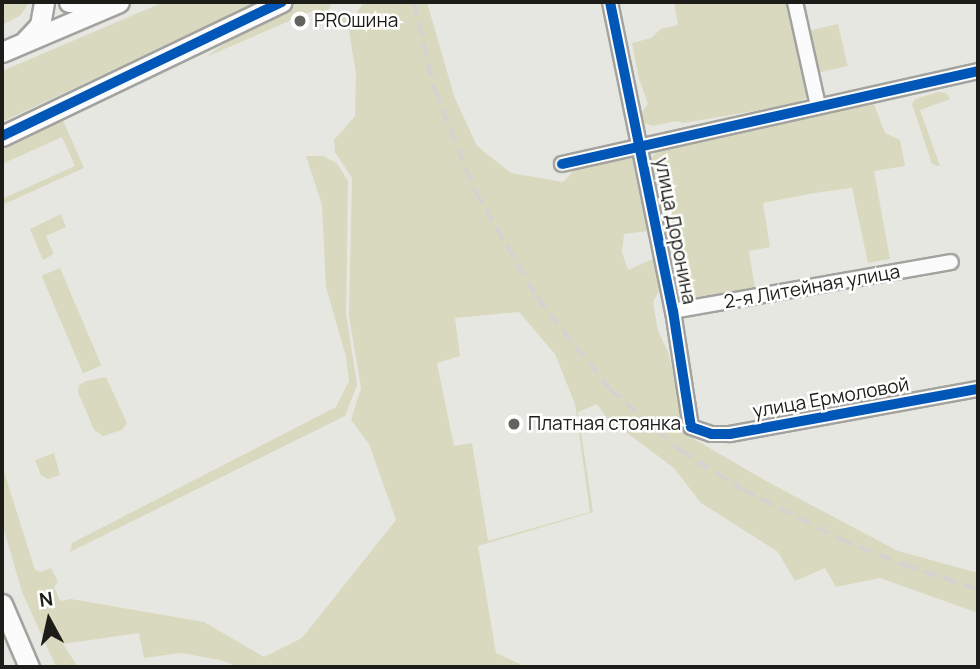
<!DOCTYPE html>
<meta charset="utf-8">
<style>
body{margin:0}
#map{position:relative;width:980px;height:669px;overflow:hidden;background:#e7e7e2;font-family:Manrope,sans-serif}
div>[style]{position:absolute}
[style*='--x']{left:calc(var(--x)*1px);top:calc(var(--y)*1px);width:calc(var(--w)*1px);rotate:calc(var(--a)*1deg)}
.green>*{inset:0;background:#d9d9bf;transform-origin:0 0}
.roads{filter:drop-shadow(2px 0 #a2a29f) drop-shadow(-2px 0 #a2a29f) drop-shadow(0 2px #a2a29f) drop-shadow(0 -2px #a2a29f)}
.street>*{height:14px;margin:-7px;padding:0 7px;transform-origin:7px;border-radius:7px;background:#fbfbfb}
.secondary>*{height:19px;margin:-9.5px;padding:0 9.5px;transform-origin:9.5px;border-radius:9.5px;background:#fbfbfb}
.rail>*{height:3.5px;margin-top:-1.75px;transform-origin:0;background:repeating-linear-gradient(90deg,#d3d3d2 0 14px,transparent 0 21px)}
.cycleway>*{height:10px;margin:-5px;padding:0 5px;transform-origin:5px;border-radius:5px;background:#0057b8}
.dots>*{width:19px;height:19px;translate:-50% -50%;box-sizing:border-box;border:4px solid #fffffe;border-radius:50%}
span{translate:-50% -50%;white-space:nowrap;text-align:center;line-height:1.15;-webkit-text-stroke:5px #fffffe;paint-order:stroke}
.poi-label{font-size:19px;color:#1c1c19}
.left{translate:0 -50%;text-align:left}
.street-label{font-size:19px;color:#1c1c19}
.frame{position:absolute;inset:0;border:4px solid #1c1c19;pointer-events:none}
.north{position:absolute;left:14px;top:585px;width:70px;height:70px;-webkit-text-stroke:5px #fffffe;paint-order:stroke;rotate:352deg;font-size:19px;font-weight:700;line-height:28px;text-align:center;color:#1c1c19}
.north::after{content:'';display:block;margin:auto;width:24px;height:32px;background:#1c1c19;clip-path:polygon(50% 0,100% 100%,50% 72%,0 100%)}
</style>
<div id="map">
<div class="green">
<i style="clip-path:polygon(2px 2px,29px 2px,21px 15px,2px 25px)"></i>
<i style="clip-path:polygon(164px 2px,257px 2px,2px 122px,2px 71px)"></i>
<i style="clip-path:polygon(297px 2px,332px 2px,327px 14px,317px 9px,206px 57px,250px 25px)"></i>
<i style="clip-path:polygon(evenodd,364px 2px,427px 2px,454px 96px,477px 146px,511px 173px,563px 182px,578px 166px,628px 155px,637px 161px,648px 231px,624px 234px,622px 252px,628px 270px,655px 258px,660px 289px,653px 302px,658px 331px,668px 352px,687px 428px,694px 439px,766px 481px,898px 551px,978px 573px,978px 613px,880px 578px,836px 587px,825px 568px,795px 581px,778px 552px,701px 503px,674px 468px,607px 418px,597px 404px,578px 412px,593px 512px,478px 546px,496px 653px,526px 667px,238px 667px,220px 660px,181px 653px,144px 658px,139px 633px,63px 644px,78px 667px,56px 667px,22px 592px,2px 523px,2px 465px,35px 570px,41px 572px,51px 568px,58px 582px,54px 587px,60px 601px,71px 599px,204px 622px,264px 657px,302px 638px,396px 520px,369px 444px,351px 420px,361px 388px,349px 316px,352px 178px,335px 152px,334px 140px,355px 116px,356px 74px,348px 25px,332px 16px,342px 12px,349px 24px,364px 2px,519px 312px,555px 354px,575px 404px,590px 512px,488px 541px,472px 443px,454px 446px,437px 363px,460px 356px,455px 318px,519px 312px)"></i>
<i style="clip-path:polygon(674px 2px,791px 2px,810px 96px,795px 104px,684px 123px,675px 121px,653px 126px,644px 123px,642px 112px,648px 104px,639px 79px,632px 43px,651px 38px,661px 29px,678px 25px)"></i>
<i style="left:838px;top:24px;width:43px;height:32px;rotate:77deg"></i>
<i style="clip-path:polygon(938px 92px,946px 93px,950px 99px,920px 110px,940px 166px,938px 166px,932px 164px,912px 104px,915px 99px)"></i>
<i style="clip-path:polygon(872px 99px,885px 133px,900px 140px,905px 166px,874px 171px,890px 259px,868px 263px,852px 188px,815px 193px,763px 203px,770px 247px,749px 251px,755px 288px,695px 299px,682px 292px,651px 158px,660px 148px)"></i>
<i style="clip-path:polygon(62px 118px,84px 168px,2px 205px,2px 199px,75px 166px,62px 137px,2px 164px,2px 145px)"></i>
<i style="clip-path:polygon(306px 156px,323px 156px,337px 163px,348px 181px,346px 313px,357px 385px,345px 416px,70px 552px,72px 543px,336px 407px,349px 381px,346px 357px,326px 287px,322px 205px)"></i>
<i style="clip-path:polygon(61px 214px,66px 227px,46px 236px,54px 254px,43px 260px,30px 229px)"></i>
<i style="left:60px;top:268px;width:106px;height:20px;rotate:67deg"></i>
<i style="clip-path:polygon(106px 377px,127px 423px,122px 430px,103px 436px,94px 430px,78px 392px,79px 385px,86px 381px)"></i>
<i style="clip-path:polygon(54px 453px,60px 475px,48px 479px,41px 475px,35px 460px)"></i>
</div>
<div class="roads">
<div class="street">
<i style="--x:610;--y:2;--w:315;--a:78.5"></i>
<i style="--x:673;--y:311;--w:117;--a:81.2"></i>
<i style="--x:691;--y:427;--w:21;--a:19"></i>
<i style="--x:711;--y:434;--w:19;--a:0"></i>
<i style="--x:730;--y:434;--w:252;--a:-10.3"></i>
<i style="--x:795;--y:2;--w:107;--a:77.5"></i>
<i style="--x:562;--y:164;--w:426;--a:-12.6"></i>
<i style="--x:673;--y:311;--w:282;--a:-10"></i>
</div>
<div class="secondary">
<i style="--x:69;--y:2;--w:37;--a:2"></i>
<i style="--x:26;--y:40;--w:21;--a:-47"></i>
<i style="--x:40;--y:25;--w:23;--a:-80"></i>
<i style="--x:2;--y:52;--w:127;--a:-23.1"></i>
<i style="--x:2;--y:136;--w:310;--a:-25.6"></i>
<i style="--x:2;--y:604;--w:69;--a:66.8"></i>
</div>
</div>
<div class="rail">
<i style="--x:414;--y:2;--w:90;--a:76.6"></i>
<i style="--x:435;--y:90;--w:109;--a:68.4"></i>
<i style="--x:475;--y:191;--w:123;--a:59.7"></i>
<i style="--x:537;--y:297;--w:117;--a:51.6"></i>
<i style="--x:610;--y:389;--w:93;--a:41.1"></i>
<i style="--x:680;--y:450;--w:73;--a:32.2"></i>
<i style="--x:742;--y:489;--w:110;--a:27"></i>
<i style="--x:840;--y:539;--w:69;--a:22.1"></i>
<i style="--x:904;--y:565;--w:78;--a:18"></i>
</div>
<div class="cycleway">
<i style="--x:610;--y:2;--w:315;--a:78.5"></i>
<i style="--x:673;--y:311;--w:117;--a:81.2"></i>
<i style="--x:691;--y:427;--w:21;--a:19"></i>
<i style="--x:711;--y:434;--w:19;--a:0"></i>
<i style="--x:730;--y:434;--w:252;--a:-10.3"></i>
<i style="--x:2;--y:136;--w:310;--a:-25.6"></i>
<i style="--x:562;--y:164;--w:426;--a:-12.6"></i>
</div>
<div class="dots">
<i style="left:300px;top:21px;background:#63635f"></i>
<i style="left:514px;top:424px;background:#63635f"></i>
</div>
<div class="poi-label">
<span class="left" style="left:314px;top:21px">PROшина</span>
<span class="left" style="left:528px;top:424px">Платная стоянка</span>
</div>
<div class="street-label">
<span style="left:675px;top:231px;rotate:79deg">улица Доронина</span>
<span style="left:812px;top:287px;rotate:-10deg">2-я Литейная улица</span>
<span style="left:831px;top:398px;rotate:-10deg">улица Ермоловой</span>
</div>
<div class="frame"></div>
<div class="north">N</div>
</div>
